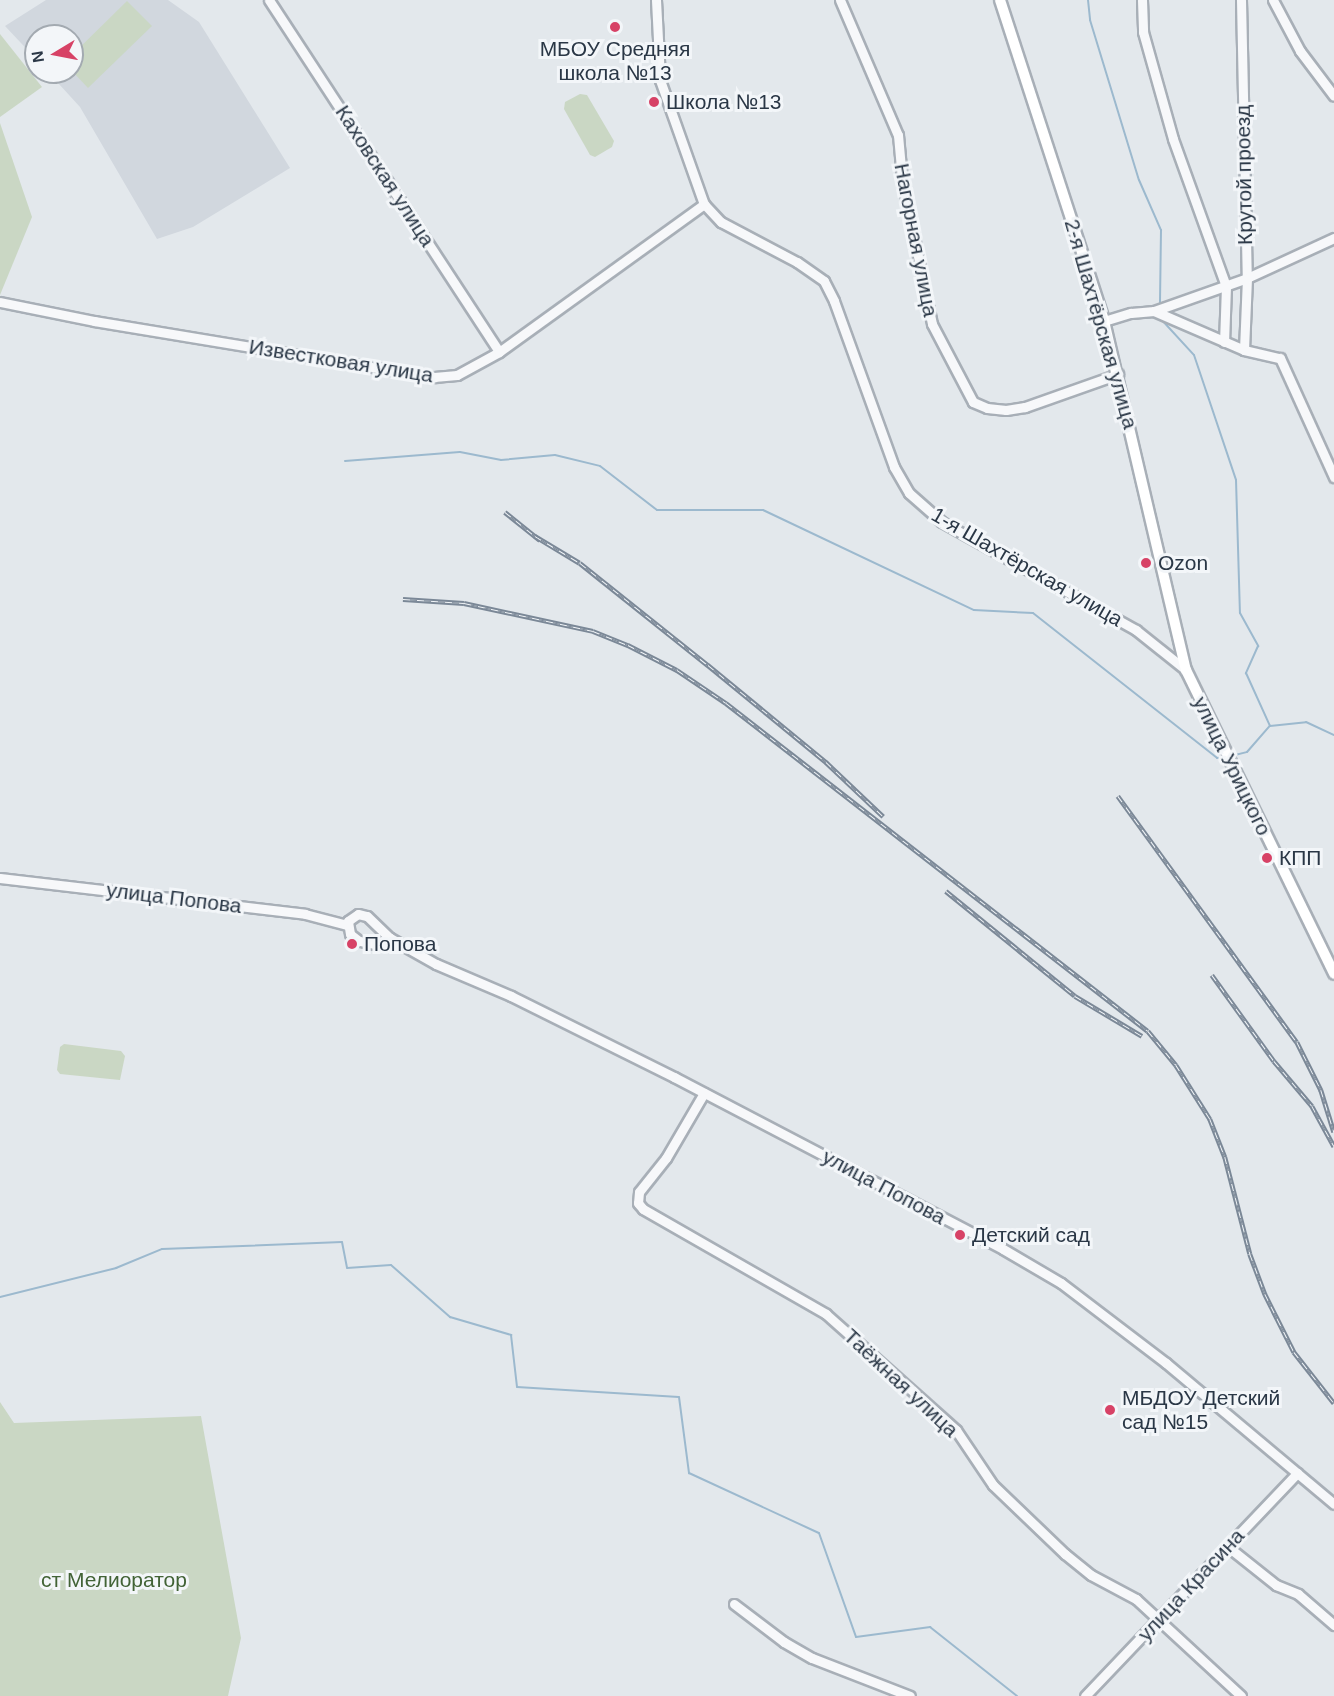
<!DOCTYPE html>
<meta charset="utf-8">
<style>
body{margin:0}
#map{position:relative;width:1334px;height:1696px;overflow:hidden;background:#e3e8ec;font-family:Arial,sans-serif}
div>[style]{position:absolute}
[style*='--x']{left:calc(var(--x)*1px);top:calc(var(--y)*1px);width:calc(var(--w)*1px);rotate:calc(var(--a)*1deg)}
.built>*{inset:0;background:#d1d7de}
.green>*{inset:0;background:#cad7c4}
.stream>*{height:2px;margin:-1px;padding:0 1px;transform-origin:1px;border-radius:1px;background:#9cb9ce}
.roads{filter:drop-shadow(2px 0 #a8afb7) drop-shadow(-2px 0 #a8afb7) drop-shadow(0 2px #a8afb7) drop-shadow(0 -2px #a8afb7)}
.minor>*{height:9px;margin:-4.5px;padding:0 4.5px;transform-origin:4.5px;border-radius:4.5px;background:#f7f8fa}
.major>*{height:10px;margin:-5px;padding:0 5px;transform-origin:5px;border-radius:5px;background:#fff}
.rail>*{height:4.5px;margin-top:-2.25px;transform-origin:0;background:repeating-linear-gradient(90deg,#f3f6f9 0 7px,#7b8897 0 14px);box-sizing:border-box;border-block:2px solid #7b8897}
.dots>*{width:16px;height:16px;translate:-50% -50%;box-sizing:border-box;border:3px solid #f3f6f9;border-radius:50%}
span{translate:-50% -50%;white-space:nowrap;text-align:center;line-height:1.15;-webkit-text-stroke:6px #f3f6f9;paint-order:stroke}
.poi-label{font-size:21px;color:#2a3746}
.left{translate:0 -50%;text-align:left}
.street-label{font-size:21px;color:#2a3746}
.park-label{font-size:21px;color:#426336}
.north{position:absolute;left:24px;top:24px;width:60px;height:60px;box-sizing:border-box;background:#f3f6f9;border:2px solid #a3aab1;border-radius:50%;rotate:260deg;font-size:16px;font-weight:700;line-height:24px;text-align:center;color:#2a3746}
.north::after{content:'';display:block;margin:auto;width:21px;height:27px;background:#d74266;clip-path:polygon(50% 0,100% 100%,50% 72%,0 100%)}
</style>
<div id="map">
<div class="built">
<i style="clip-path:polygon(46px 0,168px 0,199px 22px,290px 168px,193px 227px,157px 239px,80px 107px,48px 72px,72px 72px,72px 36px,36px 36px,36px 59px,5px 26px)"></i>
</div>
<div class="green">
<i style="clip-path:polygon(127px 1px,152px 26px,88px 88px,72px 71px,72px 55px)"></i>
<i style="clip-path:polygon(0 34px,42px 87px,0 117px)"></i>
<i style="clip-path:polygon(580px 94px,587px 95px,614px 141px,612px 147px,595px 157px,590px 155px,564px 109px,565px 102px)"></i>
<i style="clip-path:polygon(0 123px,32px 217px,0 295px)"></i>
<i style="clip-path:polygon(64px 1044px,121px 1051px,125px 1056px,120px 1080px,60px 1074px,57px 1070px,60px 1047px)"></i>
<i style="clip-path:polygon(0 1402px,14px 1423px,201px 1416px,241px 1638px,228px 1696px,0 1696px)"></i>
</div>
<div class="stream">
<i style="--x:1088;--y:0;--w:20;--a:84"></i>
<i style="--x:1090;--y:20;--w:167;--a:73"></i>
<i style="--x:1139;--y:180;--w:55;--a:66.3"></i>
<i style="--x:1161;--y:230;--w:76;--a:90.8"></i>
<i style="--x:1160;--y:318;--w:50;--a:47.4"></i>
<i style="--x:1194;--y:355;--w:132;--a:71.4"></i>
<i style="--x:1236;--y:480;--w:133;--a:88.3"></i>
<i style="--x:1240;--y:613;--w:38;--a:61"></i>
<i style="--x:1258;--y:646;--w:30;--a:114"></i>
<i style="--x:1246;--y:673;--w:58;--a:65.6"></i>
<i style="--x:345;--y:461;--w:115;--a:-4.5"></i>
<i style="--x:460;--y:452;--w:42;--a:11"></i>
<i style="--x:501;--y:460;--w:54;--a:-5.3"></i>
<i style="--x:555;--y:455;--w:46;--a:13.7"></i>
<i style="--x:600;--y:466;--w:72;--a:37.7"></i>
<i style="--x:657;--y:510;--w:106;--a:0"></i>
<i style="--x:763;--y:510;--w:233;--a:25.4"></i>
<i style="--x:974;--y:610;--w:59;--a:2.9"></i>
<i style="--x:1033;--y:613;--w:234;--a:38.2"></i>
<i style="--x:1217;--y:758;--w:8;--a:-7"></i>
<i style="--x:1231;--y:756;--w:16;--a:-14"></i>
<i style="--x:1247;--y:752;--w:35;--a:-49"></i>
<i style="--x:1270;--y:726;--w:36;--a:-6"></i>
<i style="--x:1306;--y:722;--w:31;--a:25"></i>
<i style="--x:0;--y:1297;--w:120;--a:-14"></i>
<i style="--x:116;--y:1268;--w:50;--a:-22.4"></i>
<i style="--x:162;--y:1249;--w:180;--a:-2.2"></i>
<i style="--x:342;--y:1242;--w:26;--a:79"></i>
<i style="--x:347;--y:1268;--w:44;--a:-3.9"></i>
<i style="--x:391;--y:1265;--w:79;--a:41.4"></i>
<i style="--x:450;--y:1317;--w:64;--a:16.4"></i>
<i style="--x:511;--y:1335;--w:52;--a:83.4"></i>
<i style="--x:517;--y:1387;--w:162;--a:3.5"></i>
<i style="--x:679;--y:1397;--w:77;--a:82.5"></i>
<i style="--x:689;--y:1473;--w:143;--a:24.8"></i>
<i style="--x:819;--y:1533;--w:110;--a:70.4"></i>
<i style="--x:856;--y:1637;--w:75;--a:-7.7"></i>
<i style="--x:930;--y:1627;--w:111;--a:38.4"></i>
</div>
<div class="roads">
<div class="minor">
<i style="--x:269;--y:0;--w:420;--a:56.8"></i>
<i style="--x:656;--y:0;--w:80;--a:87.1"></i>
<i style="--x:660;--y:80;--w:132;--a:70.5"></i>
<i style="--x:704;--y:204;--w:25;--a:47"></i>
<i style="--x:721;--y:222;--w:86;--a:27.8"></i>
<i style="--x:797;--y:262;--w:33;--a:35"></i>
<i style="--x:824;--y:281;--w:22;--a:63"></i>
<i style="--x:834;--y:301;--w:177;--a:70.1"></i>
<i style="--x:894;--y:467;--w:30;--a:60"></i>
<i style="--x:909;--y:493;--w:44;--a:41.3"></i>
<i style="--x:942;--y:522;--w:222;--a:29.1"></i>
<i style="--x:1136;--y:630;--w:64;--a:38.7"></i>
<i style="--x:840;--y:0;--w:147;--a:66.8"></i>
<i style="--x:898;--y:135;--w:44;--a:84.8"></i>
<i style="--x:902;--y:179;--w:148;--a:78.3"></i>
<i style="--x:932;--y:324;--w:88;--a:62.3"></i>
<i style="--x:973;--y:402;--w:15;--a:23"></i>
<i style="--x:987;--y:408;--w:19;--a:6"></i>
<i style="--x:1006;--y:410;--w:19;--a:-9"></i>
<i style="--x:1025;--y:407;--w:99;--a:-19.5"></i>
<i style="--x:1142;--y:0;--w:32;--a:88"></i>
<i style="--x:1143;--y:32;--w:111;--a:74.3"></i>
<i style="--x:1173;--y:139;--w:156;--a:70.2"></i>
<i style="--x:1226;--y:286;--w:56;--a:92"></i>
<i style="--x:1241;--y:0;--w:278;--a:88.8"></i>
<i style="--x:1247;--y:278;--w:72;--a:92.4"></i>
<i style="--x:1273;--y:0;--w:58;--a:62.1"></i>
<i style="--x:1300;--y:51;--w:56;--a:52.9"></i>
<i style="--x:0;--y:302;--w:96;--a:11.4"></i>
<i style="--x:94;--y:321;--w:345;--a:9.4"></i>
<i style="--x:434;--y:377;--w:23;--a:-5"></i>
<i style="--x:457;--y:375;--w:48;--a:-28.7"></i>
<i style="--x:499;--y:352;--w:253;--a:-35.8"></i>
<i style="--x:1154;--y:311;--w:99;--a:-19.5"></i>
<i style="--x:1247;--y:278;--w:96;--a:-24.7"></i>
<i style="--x:1104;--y:321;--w:28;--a:-17"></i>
<i style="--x:1131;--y:313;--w:23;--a:-5"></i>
<i style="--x:1154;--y:311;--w:98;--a:23.4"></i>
<i style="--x:1244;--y:350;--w:37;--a:13"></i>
<i style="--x:1280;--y:358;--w:131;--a:65.6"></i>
<i style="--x:0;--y:878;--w:307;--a:6.7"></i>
<i style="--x:305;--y:914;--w:43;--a:14.7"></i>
<i style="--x:390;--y:938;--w:16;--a:158"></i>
<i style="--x:375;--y:944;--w:16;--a:-169"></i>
<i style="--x:359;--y:941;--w:11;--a:-142"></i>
<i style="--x:350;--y:934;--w:13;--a:-99"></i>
<i style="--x:348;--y:921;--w:12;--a:-35"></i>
<i style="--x:358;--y:914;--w:9;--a:13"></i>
<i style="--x:367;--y:916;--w:32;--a:44"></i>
<i style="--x:390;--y:938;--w:53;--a:29.5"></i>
<i style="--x:436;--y:964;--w:82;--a:23.1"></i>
<i style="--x:511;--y:996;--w:182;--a:26.4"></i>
<i style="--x:674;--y:1077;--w:371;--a:27.6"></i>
<i style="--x:1003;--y:1249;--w:67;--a:30.4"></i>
<i style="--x:1061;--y:1283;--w:132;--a:37.3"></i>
<i style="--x:1166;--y:1363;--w:219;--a:40"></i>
<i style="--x:704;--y:1093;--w:75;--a:120.3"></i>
<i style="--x:666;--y:1158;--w:43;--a:128.5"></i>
<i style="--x:639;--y:1192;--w:11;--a:95"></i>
<i style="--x:638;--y:1203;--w:8;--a:50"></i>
<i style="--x:643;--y:1209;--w:211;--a:29.8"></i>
<i style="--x:826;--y:1314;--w:174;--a:41.7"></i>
<i style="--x:956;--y:1430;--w:66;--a:56.1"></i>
<i style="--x:993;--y:1485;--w:100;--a:43.8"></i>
<i style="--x:1065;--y:1554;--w:33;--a:39"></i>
<i style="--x:1091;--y:1575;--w:51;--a:28.1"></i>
<i style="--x:1136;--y:1599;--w:143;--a:42.7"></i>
<i style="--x:1227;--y:1546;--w:63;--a:38.5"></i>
<i style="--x:1276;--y:1585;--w:24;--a:22"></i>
<i style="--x:1298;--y:1594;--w:48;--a:40.7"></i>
<i style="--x:734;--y:1604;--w:63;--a:37.2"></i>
<i style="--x:784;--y:1642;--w:32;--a:30"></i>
<i style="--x:812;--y:1658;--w:105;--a:21.2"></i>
<i style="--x:1085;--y:1696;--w:308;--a:-46.4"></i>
</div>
<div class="major">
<i style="--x:1000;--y:0;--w:337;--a:72"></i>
<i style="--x:1104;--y:321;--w:359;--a:76.8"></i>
<i style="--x:1186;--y:670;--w:338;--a:64"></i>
</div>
</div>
<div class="rail">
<i style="--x:505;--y:512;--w:45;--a:38.7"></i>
<i style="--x:535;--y:536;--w:52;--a:31"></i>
<i style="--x:580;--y:563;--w:164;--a:38.6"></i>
<i style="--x:708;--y:665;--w:153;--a:39.4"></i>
<i style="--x:826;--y:762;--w:79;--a:43.5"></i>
<i style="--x:403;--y:599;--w:61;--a:3.8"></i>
<i style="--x:464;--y:603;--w:132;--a:12.2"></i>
<i style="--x:593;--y:631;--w:38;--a:22"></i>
<i style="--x:628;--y:645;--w:55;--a:27"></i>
<i style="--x:677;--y:670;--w:59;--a:34"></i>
<i style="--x:726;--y:703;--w:534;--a:37.86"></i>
<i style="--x:1148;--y:1031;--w:44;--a:50.5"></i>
<i style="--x:1176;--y:1065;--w:64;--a:57.8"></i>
<i style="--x:1210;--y:1119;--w:41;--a:68.5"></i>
<i style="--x:1225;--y:1157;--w:100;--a:75.5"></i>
<i style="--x:1250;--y:1254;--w:43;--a:69.4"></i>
<i style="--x:1265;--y:1294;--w:65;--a:63.4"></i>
<i style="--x:1294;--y:1352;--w:65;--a:51.9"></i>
<i style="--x:1118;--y:796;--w:304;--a:54"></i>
<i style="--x:1297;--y:1042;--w:54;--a:63.4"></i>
<i style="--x:1321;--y:1090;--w:44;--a:72.8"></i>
<i style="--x:946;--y:891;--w:166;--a:39.1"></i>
<i style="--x:1075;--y:996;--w:78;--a:30.8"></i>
<i style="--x:1212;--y:975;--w:106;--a:54.2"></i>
<i style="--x:1274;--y:1061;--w:59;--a:49.8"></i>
<i style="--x:1312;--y:1106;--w:46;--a:61.2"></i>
</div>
<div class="dots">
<i style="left:615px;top:27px;background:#d74266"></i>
<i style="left:654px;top:102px;background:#d74266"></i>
<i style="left:1146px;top:563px;background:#d74266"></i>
<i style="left:1267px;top:858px;background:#d74266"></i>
<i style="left:352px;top:944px;background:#d74266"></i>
<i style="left:960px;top:1235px;background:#d74266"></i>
<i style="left:1110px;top:1410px;background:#d74266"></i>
</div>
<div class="poi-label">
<span style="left:615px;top:61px">МБОУ Средняя<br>школа №13</span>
<span class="left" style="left:666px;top:102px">Школа №13</span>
<span class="left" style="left:1158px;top:563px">Ozon</span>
<span class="left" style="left:1279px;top:858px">КПП</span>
<span class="left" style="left:364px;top:944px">Попова</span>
<span class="left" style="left:972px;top:1235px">Детский сад</span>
<span class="left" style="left:1122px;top:1410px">МБДОУ Детский<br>сад №15</span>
</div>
<div class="street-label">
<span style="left:1244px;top:175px;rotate:-91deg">Крутой проезд</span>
<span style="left:385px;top:176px;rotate:57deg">Каховская улица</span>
<span style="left:916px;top:240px;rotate:79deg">Нагорная улица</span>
<span style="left:1101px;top:324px;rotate:74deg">2-я Шахтёрская улица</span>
<span style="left:341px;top:361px;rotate:9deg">Известковая улица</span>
<span style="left:1027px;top:567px;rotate:30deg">1-я Шахтёрская улица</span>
<span style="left:1232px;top:766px;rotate:64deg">улица Урицкого</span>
<span style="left:174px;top:898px;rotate:7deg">улица Попова</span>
<span style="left:884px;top:1187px;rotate:28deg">улица Попова</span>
<span style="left:901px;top:1383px;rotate:43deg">Таёжная улица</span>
<span style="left:1191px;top:1585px;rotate:-47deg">улица Красина</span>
</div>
<div class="park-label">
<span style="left:114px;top:1580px">ст Мелиоратор</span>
</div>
<div class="north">N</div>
</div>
